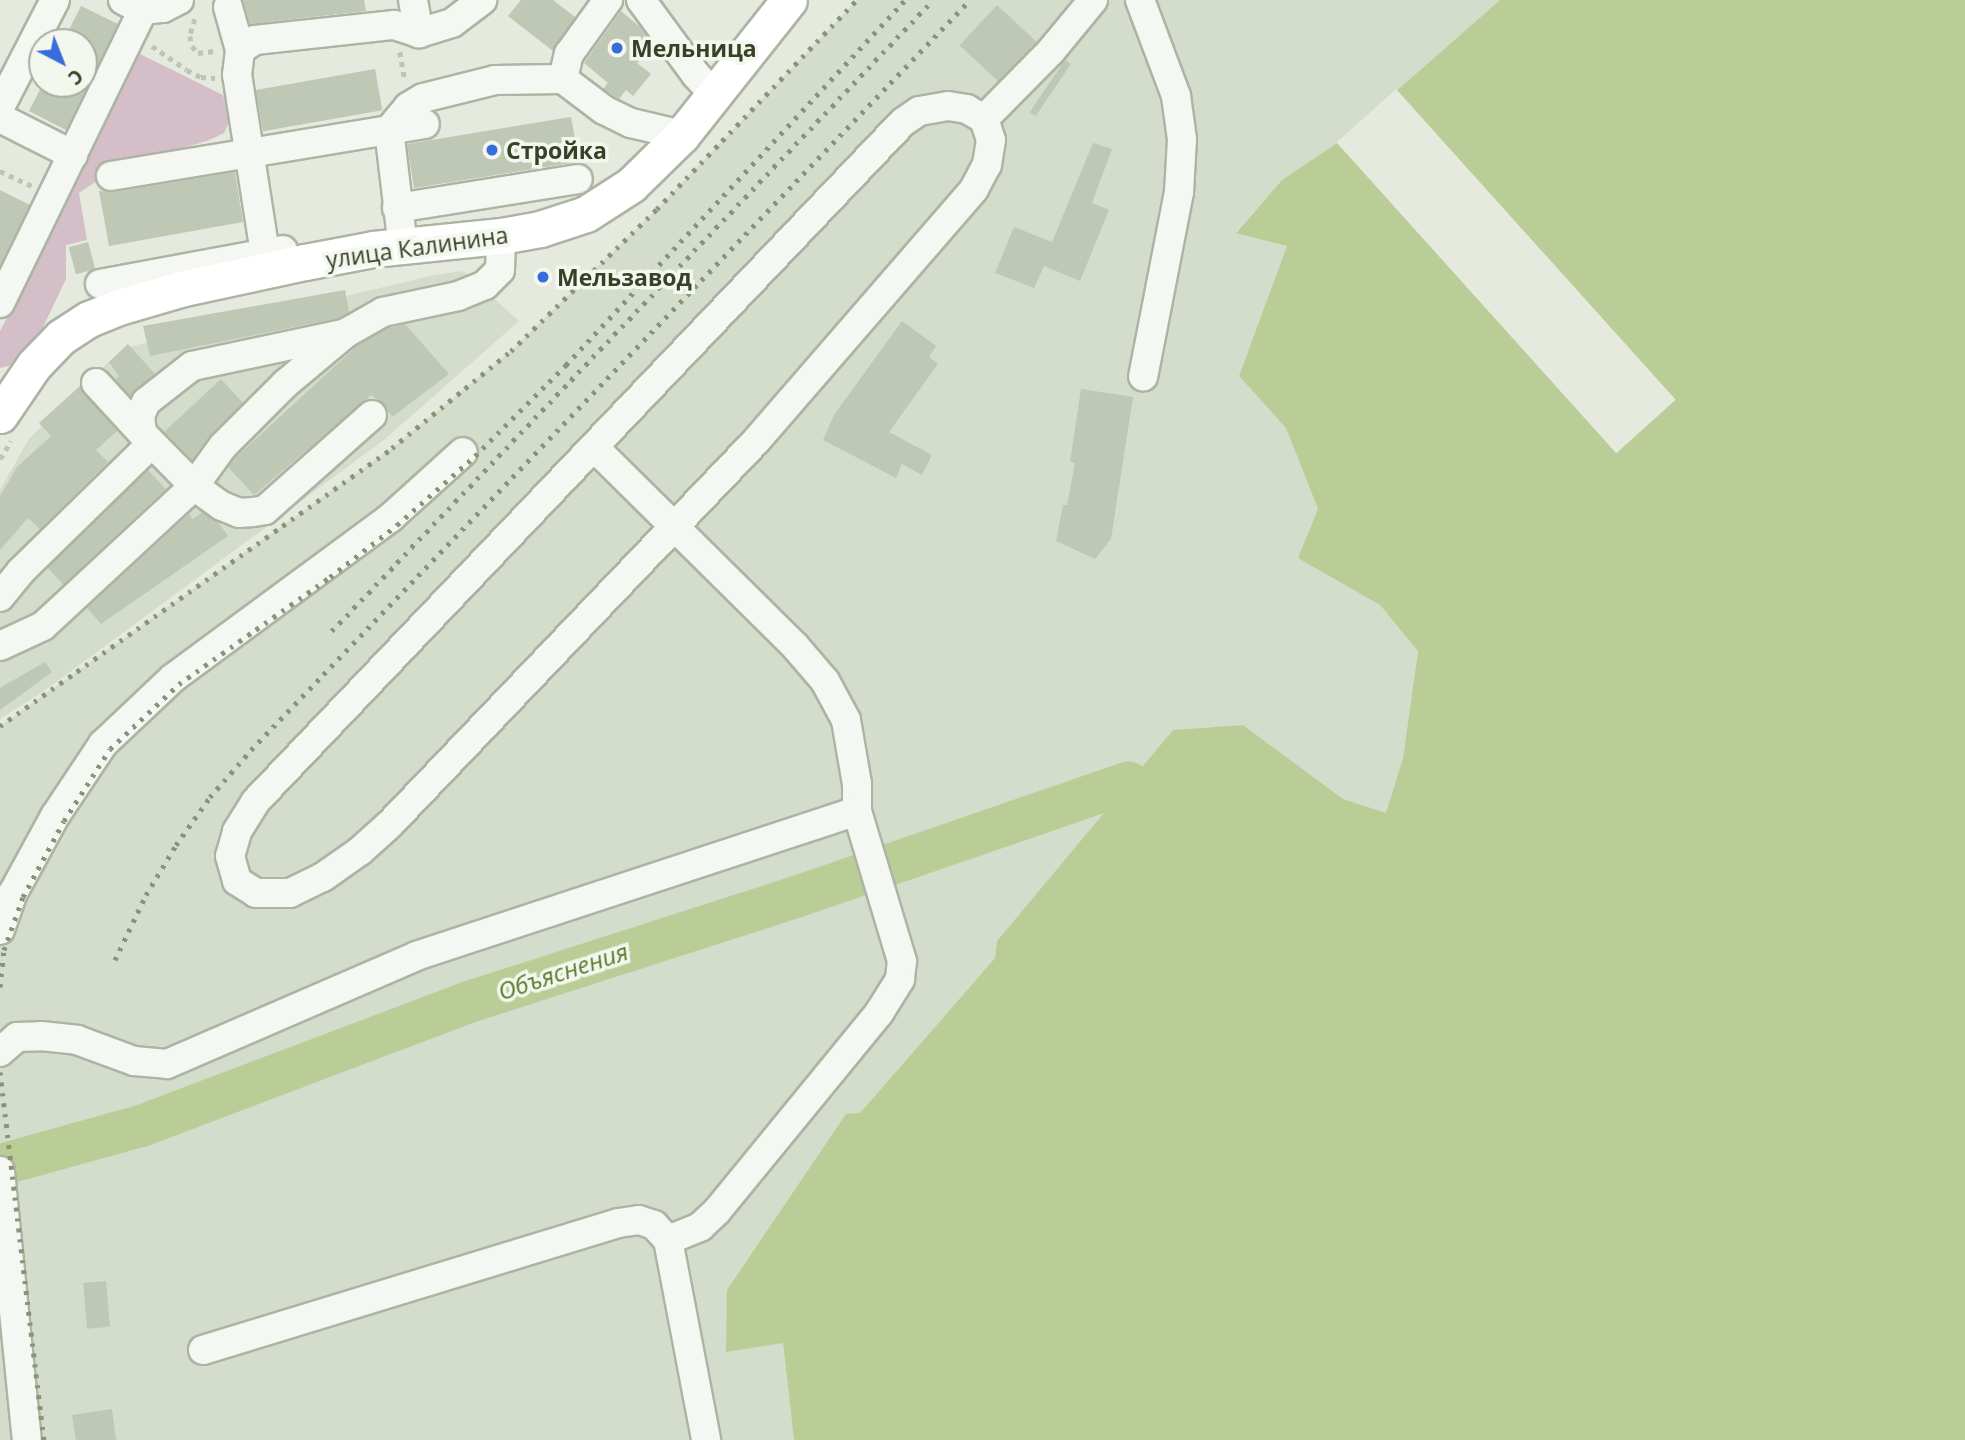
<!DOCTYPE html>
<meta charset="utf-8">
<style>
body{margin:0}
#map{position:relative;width:1965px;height:1440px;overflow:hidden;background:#e5e9de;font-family:"Open Sans",sans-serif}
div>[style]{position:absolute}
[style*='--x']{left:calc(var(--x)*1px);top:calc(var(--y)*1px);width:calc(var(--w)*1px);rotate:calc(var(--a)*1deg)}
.built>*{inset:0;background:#d4dccc}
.green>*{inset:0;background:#d4bfc8}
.water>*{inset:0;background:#bacd96}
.pier>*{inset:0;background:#e5e9de;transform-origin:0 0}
.river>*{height:42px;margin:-21px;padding:0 21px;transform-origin:21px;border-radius:21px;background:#bacd96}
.building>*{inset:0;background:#bfc7b5;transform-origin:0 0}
.path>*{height:4.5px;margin-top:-2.25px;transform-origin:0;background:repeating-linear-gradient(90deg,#bfc4b9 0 5px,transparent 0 10px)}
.roads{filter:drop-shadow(2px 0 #adb4a3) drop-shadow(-2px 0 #adb4a3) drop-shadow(0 2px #adb4a3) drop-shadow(0 -2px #adb4a3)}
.minor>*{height:28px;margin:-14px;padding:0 14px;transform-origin:14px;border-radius:14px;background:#f5f7f2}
.major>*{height:35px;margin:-17.5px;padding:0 17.5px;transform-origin:17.5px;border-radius:17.5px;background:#fff}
.rail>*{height:5px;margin-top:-2.5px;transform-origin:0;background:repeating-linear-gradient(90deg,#879476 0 3.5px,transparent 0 10.5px)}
.dots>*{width:19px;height:19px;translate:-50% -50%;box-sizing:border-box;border:4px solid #f3f7ee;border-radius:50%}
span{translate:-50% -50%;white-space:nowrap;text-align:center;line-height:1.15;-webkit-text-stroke:7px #f3f7ee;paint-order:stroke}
.poi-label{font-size:23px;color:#354226;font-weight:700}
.left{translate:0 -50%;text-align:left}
.street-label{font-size:23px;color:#354226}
.water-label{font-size:24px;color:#5c7a2c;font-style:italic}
.north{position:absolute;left:28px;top:28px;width:70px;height:70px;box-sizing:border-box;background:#f3f7ee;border:2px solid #a7af9e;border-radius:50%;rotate:138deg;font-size:19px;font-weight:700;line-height:28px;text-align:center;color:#354226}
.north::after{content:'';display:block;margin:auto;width:24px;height:32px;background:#376cdb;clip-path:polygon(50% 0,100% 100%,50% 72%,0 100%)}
</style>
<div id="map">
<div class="built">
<i style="clip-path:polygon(857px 0,1500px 0,1337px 143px,1282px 180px,1236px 232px,1287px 246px,1239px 376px,1286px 428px,1318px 509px,1299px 558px,1380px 605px,1418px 651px,1403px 758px,1386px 814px,1343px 799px,1243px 725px,1173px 730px,997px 941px,995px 958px,860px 1113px,783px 1343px,794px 1440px,0 1440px,0 726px,392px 448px,511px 351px,657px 209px)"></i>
<i style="clip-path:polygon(463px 271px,519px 321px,385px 439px,47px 689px,0 719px,0 490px,29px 439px,69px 398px,124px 348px,435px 275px)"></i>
</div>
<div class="green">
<i style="clip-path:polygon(138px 53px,223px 95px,230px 120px,224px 133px,207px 141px,119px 166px,79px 193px,87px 240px,66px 245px,66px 279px,35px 344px,12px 365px,0 368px,0 331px,53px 232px,65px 192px)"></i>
</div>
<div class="water">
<i style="clip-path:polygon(1500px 0,1965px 0,1965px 1440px,794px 1440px,783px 1343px,726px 1352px,727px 1290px,846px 1114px,860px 1113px,995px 958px,997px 941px,1173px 730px,1243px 725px,1343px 799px,1386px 813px,1403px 758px,1418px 651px,1380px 605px,1298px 558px,1318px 509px,1286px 428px,1239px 376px,1287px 246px,1236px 233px,1282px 180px,1337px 143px)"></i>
</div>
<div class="pier">
<i style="left:1396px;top:89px;width:418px;height:80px;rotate:48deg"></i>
</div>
<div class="river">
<i style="--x:0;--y:1165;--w:146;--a:-15.5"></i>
<i style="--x:141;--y:1126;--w:351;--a:-20.7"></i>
<i style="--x:469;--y:1002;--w:340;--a:-17.8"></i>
<i style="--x:793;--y:898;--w:355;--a:-19"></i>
</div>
<div class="building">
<i style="clip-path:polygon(243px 0,364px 0,366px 11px,250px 24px)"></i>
<i style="clip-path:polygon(521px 0,553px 0,575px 17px,553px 51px,508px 16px)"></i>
<i style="left:997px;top:5px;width:54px;height:55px;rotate:43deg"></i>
<i style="clip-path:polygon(81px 6px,118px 24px,66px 130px,29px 111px,43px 84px,84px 84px,84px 42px,63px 42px)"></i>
<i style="clip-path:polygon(621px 11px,639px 26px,653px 44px,637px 63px,651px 74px,633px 96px,626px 90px,619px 99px,603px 89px,608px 83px,584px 63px)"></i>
<i style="left:1065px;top:60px;width:7px;height:63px;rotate:34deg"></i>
<i style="left:375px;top:69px;width:42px;height:121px;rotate:80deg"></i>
<i style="clip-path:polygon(571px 117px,578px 155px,570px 157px,571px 163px,414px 188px,407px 144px)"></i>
<i style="clip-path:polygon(1093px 143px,1112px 149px,1092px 203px,1109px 210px,1080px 281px,1044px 266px,1034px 288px,995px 273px,1014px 227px,1052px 242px)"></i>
<i style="clip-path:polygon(235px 172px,243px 222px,109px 246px,99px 191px,114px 192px)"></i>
<i style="clip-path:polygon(0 190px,30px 205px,0 265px)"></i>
<i style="left:88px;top:242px;width:28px;height:20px;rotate:75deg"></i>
<i style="clip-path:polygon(345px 290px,349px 312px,339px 318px,150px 356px,143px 326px)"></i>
<i style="clip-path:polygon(902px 321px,936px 346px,929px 357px,938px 364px,889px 432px,932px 455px,922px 475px,902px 464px,896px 478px,823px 440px,834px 415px)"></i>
<i style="clip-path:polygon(405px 324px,449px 374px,392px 417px,384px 404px,371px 395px,254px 495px,228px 467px,236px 457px,358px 345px,389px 328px)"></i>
<i style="clip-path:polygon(128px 344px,155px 374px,130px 396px,115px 380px,119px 376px,109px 362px)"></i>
<i style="clip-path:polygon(221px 379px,243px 403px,211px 434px,192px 460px,164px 432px)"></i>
<i style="clip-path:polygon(80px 386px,117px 431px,96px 450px,108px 462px,40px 529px,28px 518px,0 550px,0 496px,17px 467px,51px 436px,39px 423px)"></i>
<i style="clip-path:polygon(1081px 389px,1133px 397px,1111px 539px,1095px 559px,1056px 541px,1063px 505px,1067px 505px,1075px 463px,1070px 462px)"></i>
<i style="left:148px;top:470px;width:26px;height:140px;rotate:47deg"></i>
<i style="clip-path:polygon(202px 512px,218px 522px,228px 536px,101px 624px,87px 608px,189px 514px,193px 519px)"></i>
<i style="clip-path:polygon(45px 662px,52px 672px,0 710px,0 688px)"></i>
<i style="left:106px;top:1281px;width:46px;height:23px;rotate:85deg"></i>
<i style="clip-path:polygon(112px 1409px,116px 1440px,76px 1440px,72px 1415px)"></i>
</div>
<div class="path">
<i style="--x:195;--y:19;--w:18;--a:106"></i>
<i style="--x:190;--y:36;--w:10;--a:79"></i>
<i style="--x:192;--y:46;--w:9;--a:49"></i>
<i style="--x:198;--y:53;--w:16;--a:-7"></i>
<i style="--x:152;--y:46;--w:42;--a:34.4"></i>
<i style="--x:187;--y:70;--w:16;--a:27"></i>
<i style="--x:201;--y:77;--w:14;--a:4"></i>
<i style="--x:400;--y:52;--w:29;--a:80"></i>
<i style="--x:0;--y:171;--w:35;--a:25"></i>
<i style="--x:0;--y:459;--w:21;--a:-59"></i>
</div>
<div class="roads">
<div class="minor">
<i style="--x:123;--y:0;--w:22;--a:27"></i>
<i style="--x:143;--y:10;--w:20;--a:-6"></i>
<i style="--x:163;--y:8;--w:18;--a:-27"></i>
<i style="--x:413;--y:0;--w:34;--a:80"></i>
<i style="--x:641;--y:0;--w:93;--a:53.7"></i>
<i style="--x:696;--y:75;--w:26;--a:47"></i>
<i style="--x:1140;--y:0;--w:103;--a:69.4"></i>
<i style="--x:1176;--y:96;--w:43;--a:82.1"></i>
<i style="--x:1182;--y:139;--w:53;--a:93.2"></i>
<i style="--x:1179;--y:192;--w:188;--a:101"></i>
<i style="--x:228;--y:7;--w:45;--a:74.4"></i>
<i style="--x:563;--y:79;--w:26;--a:-77"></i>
<i style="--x:569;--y:54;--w:67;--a:-54.2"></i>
<i style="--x:0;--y:107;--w:120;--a:-62.8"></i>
<i style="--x:0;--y:118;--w:82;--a:26.9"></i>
<i style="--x:984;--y:119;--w:20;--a:-150"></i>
<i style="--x:967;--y:109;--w:19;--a:-171"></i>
<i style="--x:948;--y:106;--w:29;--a:170"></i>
<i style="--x:919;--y:111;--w:19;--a:145"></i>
<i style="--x:903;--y:122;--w:938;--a:133.62"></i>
<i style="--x:256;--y:801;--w:36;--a:122"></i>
<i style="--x:237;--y:832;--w:25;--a:106"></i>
<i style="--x:230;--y:856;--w:26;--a:74"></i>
<i style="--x:237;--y:881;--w:22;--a:32"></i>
<i style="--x:256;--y:893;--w:34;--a:0"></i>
<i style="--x:290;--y:893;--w:37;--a:-26"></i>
<i style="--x:323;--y:877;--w:45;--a:-35.1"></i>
<i style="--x:360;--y:851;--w:40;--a:-42"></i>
<i style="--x:390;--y:824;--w:530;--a:-46.3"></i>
<i style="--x:756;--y:441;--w:333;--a:-49.1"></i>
<i style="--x:974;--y:189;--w:27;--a:-62"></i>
<i style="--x:987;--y:165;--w:25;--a:-81"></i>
<i style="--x:991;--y:140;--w:22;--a:-108"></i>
<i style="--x:984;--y:119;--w:95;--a:-45.4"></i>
<i style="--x:1051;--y:51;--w:66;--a:-50.5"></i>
<i style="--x:111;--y:176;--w:318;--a:-9.4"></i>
<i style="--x:397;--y:208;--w:183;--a:-9.1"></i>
<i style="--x:403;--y:247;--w:118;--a:-96.8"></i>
<i style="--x:389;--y:130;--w:30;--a:-50"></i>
<i style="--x:408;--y:107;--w:17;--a:-31"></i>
<i style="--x:423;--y:98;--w:74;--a:-14"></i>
<i style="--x:495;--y:80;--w:68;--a:-0.8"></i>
<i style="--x:563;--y:79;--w:51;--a:37.1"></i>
<i style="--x:604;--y:110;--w:30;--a:26"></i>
<i style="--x:631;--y:123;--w:52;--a:13.2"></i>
<i style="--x:265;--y:253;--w:180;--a:-98.9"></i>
<i style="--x:237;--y:75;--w:25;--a:-83"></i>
<i style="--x:240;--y:50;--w:18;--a:-34"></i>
<i style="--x:255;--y:40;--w:140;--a:-6.2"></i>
<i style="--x:394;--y:25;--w:26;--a:18"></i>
<i style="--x:419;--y:33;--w:34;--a:-17"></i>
<i style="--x:452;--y:23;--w:38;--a:-37"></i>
<i style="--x:100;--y:284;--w:186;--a:-10.5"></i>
<i style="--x:0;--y:303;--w:337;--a:-64"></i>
<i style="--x:343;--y:334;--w:154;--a:168"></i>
<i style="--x:192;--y:366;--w:58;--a:142"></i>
<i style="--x:146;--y:402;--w:15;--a:113"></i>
<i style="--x:140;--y:416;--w:17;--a:83"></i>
<i style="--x:142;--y:433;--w:74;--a:45.5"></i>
<i style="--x:194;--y:486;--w:34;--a:36"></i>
<i style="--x:222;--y:506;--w:18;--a:22"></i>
<i style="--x:239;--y:513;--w:14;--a:-4"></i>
<i style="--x:253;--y:512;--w:12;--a:-9"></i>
<i style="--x:265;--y:510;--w:143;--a:-41.6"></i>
<i style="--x:96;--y:383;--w:68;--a:47.4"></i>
<i style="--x:0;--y:597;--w:32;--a:-51"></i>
<i style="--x:20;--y:572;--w:183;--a:-44.3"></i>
<i style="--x:0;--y:646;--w:47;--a:-24.9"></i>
<i style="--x:43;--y:626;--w:206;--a:-42.8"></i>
<i style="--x:194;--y:486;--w:49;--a:-54.1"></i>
<i style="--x:223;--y:446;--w:88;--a:-45"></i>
<i style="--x:285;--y:384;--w:80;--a:-39.9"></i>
<i style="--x:346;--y:333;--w:43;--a:-29.6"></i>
<i style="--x:383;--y:312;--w:77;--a:-12"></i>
<i style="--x:458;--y:296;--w:29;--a:-22"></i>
<i style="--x:485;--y:285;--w:21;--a:-45"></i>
<i style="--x:500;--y:270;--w:34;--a:-88"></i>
<i style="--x:0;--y:930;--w:39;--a:-71"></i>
<i style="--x:13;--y:893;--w:88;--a:-61.4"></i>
<i style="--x:55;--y:816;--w:87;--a:-56.3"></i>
<i style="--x:103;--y:744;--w:96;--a:-43.3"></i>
<i style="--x:173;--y:678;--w:270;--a:-36.4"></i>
<i style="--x:390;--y:518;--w:98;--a:-42.1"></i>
<i style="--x:0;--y:1052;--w:23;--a:-41"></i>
<i style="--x:17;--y:1037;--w:24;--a:-2"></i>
<i style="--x:41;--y:1036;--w:36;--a:6"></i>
<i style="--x:77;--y:1040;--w:61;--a:20.2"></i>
<i style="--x:134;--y:1061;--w:33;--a:5"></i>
<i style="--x:167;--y:1064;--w:271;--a:-23.4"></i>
<i style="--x:416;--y:956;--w:464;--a:-18.2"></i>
<i style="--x:857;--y:811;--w:27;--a:-90"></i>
<i style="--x:857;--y:784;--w:65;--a:-99.8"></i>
<i style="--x:846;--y:720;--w:44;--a:-118.3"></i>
<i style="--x:825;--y:681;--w:46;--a:-130.6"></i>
<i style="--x:795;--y:646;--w:283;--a:-135.3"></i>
<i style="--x:0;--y:1171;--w:270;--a:84.3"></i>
<i style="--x:668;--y:1240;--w:35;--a:-22"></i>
<i style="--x:700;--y:1227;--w:23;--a:-43"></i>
<i style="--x:717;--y:1211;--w:256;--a:-50.7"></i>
<i style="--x:879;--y:1013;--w:40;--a:-58"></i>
<i style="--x:900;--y:979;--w:18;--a:-84"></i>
<i style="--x:902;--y:961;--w:157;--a:-106.7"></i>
<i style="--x:668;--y:1240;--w:204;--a:79.2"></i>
<i style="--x:203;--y:1350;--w:434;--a:-17"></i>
<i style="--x:618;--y:1223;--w:21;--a:-8"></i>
<i style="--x:639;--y:1220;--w:16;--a:18"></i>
<i style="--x:654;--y:1225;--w:21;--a:47"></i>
</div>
<div class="major">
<i style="--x:0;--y:415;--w:60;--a:-55.8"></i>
<i style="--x:34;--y:365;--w:39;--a:-46"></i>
<i style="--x:61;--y:337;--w:33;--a:-33"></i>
<i style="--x:89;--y:319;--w:32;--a:-22"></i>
<i style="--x:119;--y:307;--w:64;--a:-16.4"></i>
<i style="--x:180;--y:289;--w:128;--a:-12.2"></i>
<i style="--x:305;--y:262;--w:69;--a:-10.8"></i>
<i style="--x:373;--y:249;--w:129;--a:-5.8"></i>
<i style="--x:501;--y:236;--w:40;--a:-10"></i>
<i style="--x:540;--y:229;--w:48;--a:-18.1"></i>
<i style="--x:586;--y:214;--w:54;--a:-32.8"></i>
<i style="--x:631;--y:185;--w:71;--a:-44.4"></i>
<i style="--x:682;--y:135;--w:172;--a:-51.6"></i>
</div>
</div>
<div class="rail">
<i style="--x:332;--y:631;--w:871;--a:-46.39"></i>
<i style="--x:0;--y:726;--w:481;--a:-35.3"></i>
<i style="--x:392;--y:448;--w:154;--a:-39.2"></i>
<i style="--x:511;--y:351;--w:204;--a:-44.2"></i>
<i style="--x:657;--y:209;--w:289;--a:-46.3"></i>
<i style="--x:115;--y:960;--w:72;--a:-64.5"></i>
<i style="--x:146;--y:895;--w:58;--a:-59"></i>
<i style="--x:176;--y:845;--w:59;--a:-54.7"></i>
<i style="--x:210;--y:797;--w:62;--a:-48.9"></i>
<i style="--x:251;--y:750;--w:1039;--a:-46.21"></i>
<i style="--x:0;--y:987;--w:37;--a:-84"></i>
<i style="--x:4;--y:950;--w:56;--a:-70.3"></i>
<i style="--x:23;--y:897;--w:86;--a:-61.7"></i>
<i style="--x:64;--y:821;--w:85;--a:-57.4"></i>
<i style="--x:110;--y:749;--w:95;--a:-43.3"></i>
<i style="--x:179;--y:684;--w:185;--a:-35.3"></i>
<i style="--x:330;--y:577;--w:85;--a:-37.8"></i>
<i style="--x:397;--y:525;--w:104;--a:-41.5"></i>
<i style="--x:475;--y:456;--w:129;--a:-45"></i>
<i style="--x:566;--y:365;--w:498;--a:-47.1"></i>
<i style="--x:0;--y:1072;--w:371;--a:83.2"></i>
</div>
<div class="dots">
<i style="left:617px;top:48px;background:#376cdb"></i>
<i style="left:492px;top:150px;background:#376cdb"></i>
<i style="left:543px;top:277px;background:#376cdb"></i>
</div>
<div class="poi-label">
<span class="left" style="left:631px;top:48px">Мельница</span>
<span class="left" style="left:506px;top:150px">Стройка</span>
<span class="left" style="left:557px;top:277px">Мельзавод</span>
</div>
<div class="street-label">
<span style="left:417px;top:247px;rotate:-8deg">улица Калинина</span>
</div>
<div class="water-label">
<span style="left:563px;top:971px;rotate:-18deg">Объяснения</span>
</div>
<div class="north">С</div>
</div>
